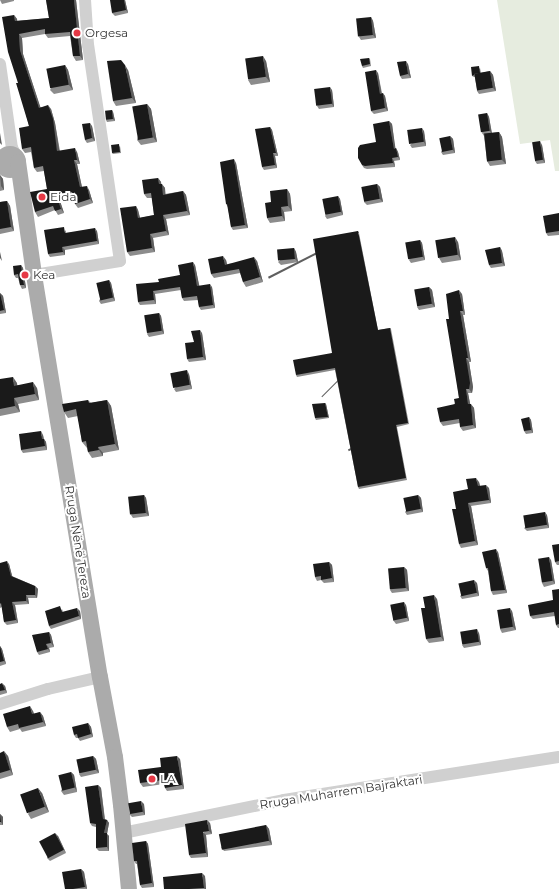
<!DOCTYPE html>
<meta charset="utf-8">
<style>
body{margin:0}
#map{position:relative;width:559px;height:889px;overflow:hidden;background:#fff;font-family:Montserrat,sans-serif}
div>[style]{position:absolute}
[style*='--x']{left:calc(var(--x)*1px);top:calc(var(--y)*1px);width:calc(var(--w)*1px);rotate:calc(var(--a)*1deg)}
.green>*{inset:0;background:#e6ecdf}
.minor>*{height:12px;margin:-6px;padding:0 6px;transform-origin:6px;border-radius:6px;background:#d0d0d0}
.major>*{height:16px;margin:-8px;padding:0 8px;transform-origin:8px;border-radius:8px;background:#ababab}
.major>.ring{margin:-8px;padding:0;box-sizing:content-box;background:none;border:16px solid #ababab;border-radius:50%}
.wall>*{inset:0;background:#8c8c8c}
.shaded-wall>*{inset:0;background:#5f5f5f;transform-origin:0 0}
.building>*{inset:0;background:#1a1a1a;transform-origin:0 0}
.dots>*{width:11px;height:11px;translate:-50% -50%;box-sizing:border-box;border:2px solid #fff;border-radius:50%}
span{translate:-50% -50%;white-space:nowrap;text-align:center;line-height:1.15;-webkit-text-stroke:4px #fff;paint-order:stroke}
.poi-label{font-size:12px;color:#333}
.left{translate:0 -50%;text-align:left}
.street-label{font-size:12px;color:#333}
</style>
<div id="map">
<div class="green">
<i style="clip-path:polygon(497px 0,559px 0,559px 171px,555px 171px,550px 140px,520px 144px)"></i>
</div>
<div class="minor">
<i style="--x:0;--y:64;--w:85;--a:81.9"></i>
<i style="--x:12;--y:148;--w:10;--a:61"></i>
<i style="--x:34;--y:275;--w:87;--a:-9.2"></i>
<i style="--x:120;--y:261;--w:218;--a:-98.4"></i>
<i style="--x:88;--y:45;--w:45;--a:-93.8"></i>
<i style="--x:0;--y:704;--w:50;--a:-17.4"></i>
<i style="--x:48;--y:689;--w:53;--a:-13"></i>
<i style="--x:123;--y:833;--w:164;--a:-11.6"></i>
<i style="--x:284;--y:800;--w:278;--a:-8.9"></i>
</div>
<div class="major">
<i class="ring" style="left:2px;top:154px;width:0;height:0"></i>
<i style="--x:18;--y:162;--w:114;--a:81.9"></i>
<i style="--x:34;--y:275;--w:407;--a:80.7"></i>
<i style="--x:100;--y:677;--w:81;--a:79.4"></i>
<i style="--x:115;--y:757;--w:48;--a:82.9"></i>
<i style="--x:121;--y:805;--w:84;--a:84.6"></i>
</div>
<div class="wall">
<i style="clip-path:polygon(0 0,14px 0,14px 1px,2px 4px)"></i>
<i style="clip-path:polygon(46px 0,76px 0,83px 60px,76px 61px,73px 56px,70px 36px,48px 38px,45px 34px,22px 38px,23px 54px,40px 107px,51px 109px,55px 123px,60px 151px,77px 152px,80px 164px,77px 164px,82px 187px,89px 190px,93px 203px,78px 208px,75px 204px,73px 196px,59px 198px,64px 213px,58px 215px,55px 210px,38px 217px,35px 212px,47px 189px,44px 171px,37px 172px,34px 168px,31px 152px,25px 153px,22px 149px,29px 126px,18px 83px,14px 15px,17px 19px,17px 21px,49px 18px)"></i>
<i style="clip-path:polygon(125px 0,128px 13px,115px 16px,112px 13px)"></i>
<i style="clip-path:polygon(371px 17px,373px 21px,376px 38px,361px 40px,359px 37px)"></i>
<i style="clip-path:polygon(369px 58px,370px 59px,371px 66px,363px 68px,362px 66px)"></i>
<i style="clip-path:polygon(266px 61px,270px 82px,251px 85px,248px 80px)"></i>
<i style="clip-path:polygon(408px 64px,411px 78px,402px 79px,400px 76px)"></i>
<i style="clip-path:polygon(65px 65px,68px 70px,73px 90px,54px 94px,50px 90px)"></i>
<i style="clip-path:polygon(480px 68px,481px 73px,490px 71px,493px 75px,496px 91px,479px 94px,477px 91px,475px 77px,474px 77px,472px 76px)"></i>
<i style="clip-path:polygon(128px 70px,136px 103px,116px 106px,113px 101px)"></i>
<i style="clip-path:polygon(378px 73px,382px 93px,385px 96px,388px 111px,374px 114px,371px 111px)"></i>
<i style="clip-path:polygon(332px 90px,334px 107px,319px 109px,317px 106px)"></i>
<i style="clip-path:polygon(147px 104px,151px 109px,157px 142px,141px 145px,137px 140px)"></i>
<i style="clip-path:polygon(112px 110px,113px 112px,115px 121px,107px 122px,106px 120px)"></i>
<i style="clip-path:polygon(487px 113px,489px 117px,492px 133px,499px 132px,502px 137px,506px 164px,490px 166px,487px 161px,484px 136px,482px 133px)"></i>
<i style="clip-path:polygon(389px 121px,392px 124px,395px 149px,396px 148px,398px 152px,400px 160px,394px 161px,395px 167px,367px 169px,364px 168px,362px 165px)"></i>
<i style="clip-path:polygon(92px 126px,95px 141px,87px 143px,85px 140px)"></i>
<i style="clip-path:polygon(270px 127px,272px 130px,278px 156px,275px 156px,277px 168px,264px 170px,262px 167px)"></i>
<i style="clip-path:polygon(424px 131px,426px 146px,412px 148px,410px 145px)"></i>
<i style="clip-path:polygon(450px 136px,453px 139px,455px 153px,443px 155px,441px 152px)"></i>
<i style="clip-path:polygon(542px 145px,545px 163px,537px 164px,535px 161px)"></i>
<i style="clip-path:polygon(120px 146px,121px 153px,113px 154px,112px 153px)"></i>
<i style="clip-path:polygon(236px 163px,248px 228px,233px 230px,231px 227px,228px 207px,226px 204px)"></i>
<i style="clip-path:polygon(0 175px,3px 179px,4px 190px,0 191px)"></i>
<i style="clip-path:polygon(158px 178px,161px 182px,161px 184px,165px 188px,165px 194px,183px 191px,186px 195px,190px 215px,166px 219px,169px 235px,153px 238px,155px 252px,130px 256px,127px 252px,136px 206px,138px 210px,140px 218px,154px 215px,152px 198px,147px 198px,144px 194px)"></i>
<i style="clip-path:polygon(377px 184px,380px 187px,383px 202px,367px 205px,364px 202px)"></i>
<i style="clip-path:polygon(287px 189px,290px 194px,292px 211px,284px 212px,285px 221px,270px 223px,267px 218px,271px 202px)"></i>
<i style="clip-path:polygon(338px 196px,340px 199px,343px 215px,327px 219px,325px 216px)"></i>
<i style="clip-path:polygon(7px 201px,10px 206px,14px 231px,0 234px,0 202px)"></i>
<i style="clip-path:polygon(559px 213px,559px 235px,548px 236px,546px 233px)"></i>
<i style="clip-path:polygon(66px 230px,66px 233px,97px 231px,99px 244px,65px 250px,65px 255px,50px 257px,48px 254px)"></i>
<i style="clip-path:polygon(359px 233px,378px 330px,390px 328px,391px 329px,409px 424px,397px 427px,407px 480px,359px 489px,358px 487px,335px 370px,297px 377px,296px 375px,332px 353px)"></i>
<i style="clip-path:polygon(420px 240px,422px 243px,425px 260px,411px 263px,409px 260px)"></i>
<i style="clip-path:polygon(458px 242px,461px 260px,442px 263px,439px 258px)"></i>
<i style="clip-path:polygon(500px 247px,502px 251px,505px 266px,491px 268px,489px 265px)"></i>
<i style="clip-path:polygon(294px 248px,296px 252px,298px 262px,281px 265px,278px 262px)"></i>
<i style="clip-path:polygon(226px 260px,227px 264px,257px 261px,263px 282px,246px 287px,243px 282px,240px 273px,214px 278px,211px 274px)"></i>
<i style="clip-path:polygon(21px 265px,23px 268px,26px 288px,22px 289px,20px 285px,18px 278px,16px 278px,14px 275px)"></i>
<i style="clip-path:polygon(195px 265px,199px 286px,212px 287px,215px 308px,201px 310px,199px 307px,198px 300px,184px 301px,182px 298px,181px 290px,155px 294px,156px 304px,140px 305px,138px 302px,159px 282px,180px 275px)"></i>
<i style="clip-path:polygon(109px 280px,111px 283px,115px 301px,101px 304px,99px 301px)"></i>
<i style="clip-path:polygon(429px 287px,432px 290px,435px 307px,419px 310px,417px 307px)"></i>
<i style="clip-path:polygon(0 293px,3px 296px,6px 313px,0 314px)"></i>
<i style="clip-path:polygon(462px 294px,465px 315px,463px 315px,471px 362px,469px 362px,473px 387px,472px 393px,468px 393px,470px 404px,474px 408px,476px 428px,463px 431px,460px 427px,460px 423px,443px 426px,440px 422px,459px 398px,449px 319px)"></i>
<i style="clip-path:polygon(159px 313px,161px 316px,164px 334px,149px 337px,147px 334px)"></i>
<i style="clip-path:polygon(202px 333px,206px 360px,189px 362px,187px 359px,194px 342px)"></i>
<i style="clip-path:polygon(189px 374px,192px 389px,176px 392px,174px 389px)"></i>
<i style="clip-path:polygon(0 379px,17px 383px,17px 385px,37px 388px,39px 400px,18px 404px,20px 412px,0 416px)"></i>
<i style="clip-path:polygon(88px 400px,91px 403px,107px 400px,111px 406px,119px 450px,103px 453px,103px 456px,92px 458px,88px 452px,87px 448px,82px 442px,78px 416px,68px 418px,64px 412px)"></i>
<i style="clip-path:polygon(325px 403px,326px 404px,329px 418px,316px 420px,315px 418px)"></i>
<i style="clip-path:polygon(529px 417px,531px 420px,533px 433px,526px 434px,524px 431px)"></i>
<i style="clip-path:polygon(43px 435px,44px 439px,46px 442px,47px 450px,23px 453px,21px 450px)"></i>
<i style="clip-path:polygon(479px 482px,480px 486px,489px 488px,491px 503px,471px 506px,478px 545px,461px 548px,459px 544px,456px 509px,468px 489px)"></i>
<i style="clip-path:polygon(144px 495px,146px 498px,149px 516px,133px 518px,131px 515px)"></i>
<i style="clip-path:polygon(418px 495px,421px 498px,423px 512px,407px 515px,405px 512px)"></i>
<i style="clip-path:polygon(547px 515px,549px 528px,527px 531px,524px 528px)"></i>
<i style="clip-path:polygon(559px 544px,559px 565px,557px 565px,555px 562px)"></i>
<i style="clip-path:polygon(498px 552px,507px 593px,493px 595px,491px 591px,488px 571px,486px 568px)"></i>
<i style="clip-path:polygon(551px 560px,555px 584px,544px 587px,542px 583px)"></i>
<i style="clip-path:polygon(329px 562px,332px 565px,334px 582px,324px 583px,321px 580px,317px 581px,315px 577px)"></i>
<i style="clip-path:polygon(0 563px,9px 564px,12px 576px,35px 586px,38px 589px,37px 598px,28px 598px,29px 604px,15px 605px,18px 623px,7px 625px,4px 622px,2px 607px,0 608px)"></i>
<i style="clip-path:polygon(404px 567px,407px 570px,409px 591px,392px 593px,390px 590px)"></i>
<i style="clip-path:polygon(477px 583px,479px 596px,462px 599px,460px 596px)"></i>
<i style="clip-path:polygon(559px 589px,559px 628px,558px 628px,556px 625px,555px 616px,533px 619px,530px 616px,553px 600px)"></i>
<i style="clip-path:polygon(437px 599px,444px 641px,429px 643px,426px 639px,425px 608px)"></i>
<i style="clip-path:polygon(406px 605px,409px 621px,396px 624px,393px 620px)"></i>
<i style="clip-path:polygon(62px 609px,63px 612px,80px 611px,81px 619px,51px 629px,49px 626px)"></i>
<i style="clip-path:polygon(512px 611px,516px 630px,502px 633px,500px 629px)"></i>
<i style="clip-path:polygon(49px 632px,51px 635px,54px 647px,49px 648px,50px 652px,39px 655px,37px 652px)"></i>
<i style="clip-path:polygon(479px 633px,481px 645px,464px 648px,462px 645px)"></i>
<i style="clip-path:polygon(0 646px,2px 649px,6px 664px,0 666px)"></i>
<i style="clip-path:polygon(0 684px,5px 686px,7px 693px,0 695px)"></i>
<i style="clip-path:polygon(33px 711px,34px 714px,40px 712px,43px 716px,46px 726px,22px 732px,20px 729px,10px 732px,7px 727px)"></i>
<i style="clip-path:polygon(88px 723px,91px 727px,93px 737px,80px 741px,78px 738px,76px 738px,74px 735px)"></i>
<i style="clip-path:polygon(0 753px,8px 756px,13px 775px,0 779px)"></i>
<i style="clip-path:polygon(93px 756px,96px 759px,99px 773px,81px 777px,79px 774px)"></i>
<i style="clip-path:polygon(180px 759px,184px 789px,167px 791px,165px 788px,164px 784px,143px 787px,140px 783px)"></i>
<i style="clip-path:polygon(71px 772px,74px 775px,77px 792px,64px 795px,61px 791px)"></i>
<i style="clip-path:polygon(98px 785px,101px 788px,105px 819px,107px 820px,109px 823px,107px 834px,109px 836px,109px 851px,99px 851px,96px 848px,96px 827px,92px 826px,90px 823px)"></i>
<i style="clip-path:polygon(42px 793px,49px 812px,31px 819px,28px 814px)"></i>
<i style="clip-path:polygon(144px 804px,145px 815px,132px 817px,129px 814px)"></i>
<i style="clip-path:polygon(0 814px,3px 817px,3px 825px,0 825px)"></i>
<i style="clip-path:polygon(210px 823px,212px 834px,206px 835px,208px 857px,191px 858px,189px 855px)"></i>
<i style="clip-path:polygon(266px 825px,269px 829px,272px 845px,224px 851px,221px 847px)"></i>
<i style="clip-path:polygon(58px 836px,66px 853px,50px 861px,47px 858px)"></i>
<i style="clip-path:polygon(146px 841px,148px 844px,154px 887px,142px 888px,140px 885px,137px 864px,136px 864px,134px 861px)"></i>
<i style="clip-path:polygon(81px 869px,84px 872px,87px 889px,65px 889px)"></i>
<i style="clip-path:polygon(205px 876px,206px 889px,164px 889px)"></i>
</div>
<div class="shaded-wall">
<i style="clip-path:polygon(74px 0,76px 0,83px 60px,80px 56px)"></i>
<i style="clip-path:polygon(124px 0,125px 0,128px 13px,126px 10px)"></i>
<i style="clip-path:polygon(14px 15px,17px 19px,18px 25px,15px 21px)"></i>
<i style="clip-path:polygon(371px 17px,373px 21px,376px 38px,373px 35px)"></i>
<i style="clip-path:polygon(19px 34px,22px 38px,23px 54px,42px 112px,39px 108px,20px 50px)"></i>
<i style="clip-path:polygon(263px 56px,266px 61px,270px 82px,266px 77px)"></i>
<i style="clip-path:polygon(406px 61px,408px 64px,411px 78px,408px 74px)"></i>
<i style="clip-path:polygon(65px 65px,68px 70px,73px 90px,69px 85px)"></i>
<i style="clip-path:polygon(125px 65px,128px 70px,136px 103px,132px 98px)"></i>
<i style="clip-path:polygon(376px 70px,378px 73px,382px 97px,380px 94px)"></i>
<i style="clip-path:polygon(490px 71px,493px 75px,496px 91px,493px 88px)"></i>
<i style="clip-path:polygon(330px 87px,332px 90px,334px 107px,332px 104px)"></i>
<i style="clip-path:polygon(383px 93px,385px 96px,388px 111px,385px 108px)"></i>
<i style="clip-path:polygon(147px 104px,151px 109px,157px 142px,153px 137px)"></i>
<i style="clip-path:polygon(48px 105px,51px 109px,55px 123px,60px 155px,57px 151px)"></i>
<i style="clip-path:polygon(112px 110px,113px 112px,115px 121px,113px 119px)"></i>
<i style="clip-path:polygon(487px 113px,489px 117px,492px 135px,490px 131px)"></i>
<i style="clip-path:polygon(389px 121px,392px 124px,396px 152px,394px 149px)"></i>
<i style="clip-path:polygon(90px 123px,92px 126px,95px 141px,92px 138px)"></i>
<i style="clip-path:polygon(270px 127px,272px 130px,278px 156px,276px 153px)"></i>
<i style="clip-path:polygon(422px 128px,424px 131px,426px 146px,424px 142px)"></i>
<i style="clip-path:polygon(499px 132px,502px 137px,506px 164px,502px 160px)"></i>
<i style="clip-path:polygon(0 133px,2px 145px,0 143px)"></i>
<i style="clip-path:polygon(450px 136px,453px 139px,455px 153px,453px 150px)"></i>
<i style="clip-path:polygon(540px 141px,542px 145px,545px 163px,543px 160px)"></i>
<i style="clip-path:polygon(75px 148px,77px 152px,80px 164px,77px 160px)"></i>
<i style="clip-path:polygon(396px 148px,398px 152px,400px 160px,398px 157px)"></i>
<i style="clip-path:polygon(273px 153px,275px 156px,277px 168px,275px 165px)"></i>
<i style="clip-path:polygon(392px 158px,394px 161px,395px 167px,393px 163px)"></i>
<i style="clip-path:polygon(234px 159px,236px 163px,248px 228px,245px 225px)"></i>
<i style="clip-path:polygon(74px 160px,77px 164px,83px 192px,80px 187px)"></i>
<i style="clip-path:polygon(0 175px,3px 179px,4px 190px,1px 186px)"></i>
<i style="clip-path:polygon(158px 178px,161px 182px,162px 188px,159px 184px)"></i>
<i style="clip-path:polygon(162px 184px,165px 188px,166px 199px,163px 195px)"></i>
<i style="clip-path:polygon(377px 184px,380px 187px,383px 202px,380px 199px)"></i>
<i style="clip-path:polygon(87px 186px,89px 190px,93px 203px,90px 199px)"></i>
<i style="clip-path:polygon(287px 189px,290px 194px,292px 211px,288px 206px)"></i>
<i style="clip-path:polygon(183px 191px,186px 195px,190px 215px,187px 211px)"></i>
<i style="clip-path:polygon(56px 194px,59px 198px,64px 213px,61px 209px)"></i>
<i style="clip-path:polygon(338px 196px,340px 199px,343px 215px,341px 212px)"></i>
<i style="clip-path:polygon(7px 201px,10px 206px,14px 231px,11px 227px)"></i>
<i style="clip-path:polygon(136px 206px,138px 210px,141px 222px,138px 218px)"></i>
<i style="clip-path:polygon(281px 207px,284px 212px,285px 221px,282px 216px)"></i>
<i style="clip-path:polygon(163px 215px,166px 219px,169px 235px,166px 231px)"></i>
<i style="clip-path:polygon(95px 228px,97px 231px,99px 244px,97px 241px)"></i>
<i style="left:358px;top:231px;width:2px;height:101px;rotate:63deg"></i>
<i style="clip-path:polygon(150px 234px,153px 238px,155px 252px,152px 248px)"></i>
<i style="clip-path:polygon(455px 237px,458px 242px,461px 260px,458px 255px)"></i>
<i style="clip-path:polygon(420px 240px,422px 243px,425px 260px,423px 257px)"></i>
<i style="clip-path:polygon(62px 247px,65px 250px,65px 255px,63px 252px)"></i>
<i style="clip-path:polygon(500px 247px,502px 251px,505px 266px,502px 263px)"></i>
<i style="clip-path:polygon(294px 248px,296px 252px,298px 262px,295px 259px)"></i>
<i style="clip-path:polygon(0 252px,2px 261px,0 258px)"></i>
<i style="clip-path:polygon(223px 256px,226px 260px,228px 269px,225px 265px)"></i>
<i style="clip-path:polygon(254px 257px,257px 261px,263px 282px,260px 277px)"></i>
<i style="clip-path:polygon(193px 262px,195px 265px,200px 289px,197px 286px)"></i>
<i style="clip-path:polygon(21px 265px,23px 268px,26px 288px,24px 285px)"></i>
<i style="clip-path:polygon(109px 280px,111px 283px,115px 301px,113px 298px)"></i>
<i style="clip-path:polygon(210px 284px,212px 287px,215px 308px,213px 305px)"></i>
<i style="clip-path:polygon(429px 287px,432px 290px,435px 307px,432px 304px)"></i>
<i style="clip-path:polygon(459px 290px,462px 294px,465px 315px,463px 311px)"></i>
<i style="clip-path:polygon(153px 291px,155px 294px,156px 304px,154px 300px)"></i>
<i style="clip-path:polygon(0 293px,3px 296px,6px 313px,4px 310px)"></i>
<i style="clip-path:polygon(460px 311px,463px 315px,471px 362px,468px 358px)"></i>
<i style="clip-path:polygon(159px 313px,161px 316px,164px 334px,162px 331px)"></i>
<i style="left:390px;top:328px;width:1px;height:97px;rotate:45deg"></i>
<i style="clip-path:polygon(200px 330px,202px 333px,206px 360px,203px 357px)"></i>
<i style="clip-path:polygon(466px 358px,469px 362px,473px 387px,472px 393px,469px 389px)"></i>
<i style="clip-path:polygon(187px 370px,189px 374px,192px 389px,190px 385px)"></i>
<i style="clip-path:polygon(13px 377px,17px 383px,18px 392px,14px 386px)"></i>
<i style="clip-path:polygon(33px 382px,37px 388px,39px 400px,35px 394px)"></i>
<i style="clip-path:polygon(466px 389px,468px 393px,471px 408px,468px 404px)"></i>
<i style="clip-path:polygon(14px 398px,18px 404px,20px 412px,15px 406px)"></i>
<i style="clip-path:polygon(107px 400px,111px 406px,119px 450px,115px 444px)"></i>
<i style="clip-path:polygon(325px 403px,326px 404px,329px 418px,328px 417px)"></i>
<i style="clip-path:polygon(471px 404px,474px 408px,476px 428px,473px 425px)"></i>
<i style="clip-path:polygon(529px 417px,531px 420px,533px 433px,531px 430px)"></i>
<i style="left:396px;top:425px;width:2px;height:54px;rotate:63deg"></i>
<i style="clip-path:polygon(41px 431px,43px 435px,44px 442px,42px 439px)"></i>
<i style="clip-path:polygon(44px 439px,46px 442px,47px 450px,45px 446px)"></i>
<i style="clip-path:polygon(98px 447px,103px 453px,103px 456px,99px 450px)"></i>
<i style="clip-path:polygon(476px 478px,479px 482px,481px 490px,478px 486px)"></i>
<i style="clip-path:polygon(486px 485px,489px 488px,491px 503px,489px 500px)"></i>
<i style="clip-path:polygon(144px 495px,146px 498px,149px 516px,146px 513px)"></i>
<i style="clip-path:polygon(418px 495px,421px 498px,423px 512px,421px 509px)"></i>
<i style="clip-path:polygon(468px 503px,471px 506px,478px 545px,475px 541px)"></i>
<i style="clip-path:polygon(545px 512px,547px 515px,549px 528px,547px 525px)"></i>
<i style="clip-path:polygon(496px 549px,498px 552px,507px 593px,505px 590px)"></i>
<i style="clip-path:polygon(549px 557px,551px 560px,555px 584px,553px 581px)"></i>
<i style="clip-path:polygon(7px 561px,9px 564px,13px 579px,11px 576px)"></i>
<i style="clip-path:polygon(329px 562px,332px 565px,334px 582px,332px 578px)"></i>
<i style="clip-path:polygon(404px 567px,407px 570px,409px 591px,406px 588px)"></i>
<i style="clip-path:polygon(474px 580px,477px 583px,479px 596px,477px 593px)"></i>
<i style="clip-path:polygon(35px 586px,38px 589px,37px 598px,35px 595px)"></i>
<i style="clip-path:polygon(26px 595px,28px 598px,29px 604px,26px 601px)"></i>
<i style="clip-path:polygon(434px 595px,437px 599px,444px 641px,441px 637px)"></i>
<i style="clip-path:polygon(12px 602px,15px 605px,18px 623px,16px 620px)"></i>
<i style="clip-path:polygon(404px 602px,406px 605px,409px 621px,407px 618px)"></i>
<i style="clip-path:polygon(77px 608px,80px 611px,81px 619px,79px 616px)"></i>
<i style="clip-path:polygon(510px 608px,512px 611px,516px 630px,513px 627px)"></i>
<i style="clip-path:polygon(477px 629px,479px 633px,481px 645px,479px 642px)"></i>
<i style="clip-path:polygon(49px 632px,51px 635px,54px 647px,51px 643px)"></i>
<i style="clip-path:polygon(46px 644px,49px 648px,50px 652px,48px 649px)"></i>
<i style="clip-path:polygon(0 646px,2px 649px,6px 664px,4px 661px)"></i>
<i style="clip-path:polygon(2px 683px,5px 686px,7px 693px,5px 690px)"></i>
<i style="clip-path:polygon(30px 706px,33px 711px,35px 718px,32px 714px)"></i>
<i style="clip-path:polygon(40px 712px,43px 716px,46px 726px,43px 722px)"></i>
<i style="clip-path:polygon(88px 723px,91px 727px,93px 737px,91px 734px)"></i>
<i style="clip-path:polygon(4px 751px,8px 756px,13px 775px,10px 770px)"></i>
<i style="clip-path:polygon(93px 756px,96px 759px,99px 773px,96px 770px)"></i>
<i style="clip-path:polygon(177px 756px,180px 759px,184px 789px,182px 785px)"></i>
<i style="clip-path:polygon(71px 772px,74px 775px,77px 792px,75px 788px)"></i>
<i style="clip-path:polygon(98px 785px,101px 788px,105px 822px,103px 819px)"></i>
<i style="clip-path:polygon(38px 788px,42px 793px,49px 812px,45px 807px)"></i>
<i style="clip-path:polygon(141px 801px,144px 804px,145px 815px,143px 812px)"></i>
<i style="clip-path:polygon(0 814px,3px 817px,3px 825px,1px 822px)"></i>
<i style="clip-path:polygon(107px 820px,109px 823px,107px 834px,109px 836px,109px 851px,107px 847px,104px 833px)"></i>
<i style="clip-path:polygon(207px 820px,210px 823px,212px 834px,209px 831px)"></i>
<i style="clip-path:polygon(266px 825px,269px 829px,272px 845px,269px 841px)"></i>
<i style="clip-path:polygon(203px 832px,206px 835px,208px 857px,206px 853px)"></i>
<i style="clip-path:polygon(55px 833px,58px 836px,66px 853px,64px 850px)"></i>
<i style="clip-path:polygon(146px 841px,148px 844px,154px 887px,152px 883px)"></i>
<i style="clip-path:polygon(81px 869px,84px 872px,87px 889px,85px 887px)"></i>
<i style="clip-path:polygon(202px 873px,205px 876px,206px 889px,205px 889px,204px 888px)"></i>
</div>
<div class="building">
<i style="clip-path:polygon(46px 0,74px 0,80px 56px,73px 56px,70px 32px,45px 34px,45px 29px,19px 34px,20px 50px,39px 108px,48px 105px,53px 119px,57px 151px,75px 148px,77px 160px,74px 160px,80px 187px,87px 186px,90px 199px,75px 204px,72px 192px,56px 194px,61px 209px,55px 211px,53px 206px,35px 212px,30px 192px,47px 189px,43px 166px,34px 168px,31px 147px,22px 149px,19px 128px,29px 126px,16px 83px,18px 83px,8px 52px,2px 17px,14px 15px,15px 21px,49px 18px)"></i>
<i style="clip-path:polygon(110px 0,124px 0,126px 10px,112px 13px)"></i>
<i style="left:371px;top:17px;width:18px;height:15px;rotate:84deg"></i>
<i style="left:263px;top:56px;width:21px;height:18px;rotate:82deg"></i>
<i style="clip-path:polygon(369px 58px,370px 64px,362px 66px,360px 59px)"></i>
<i style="clip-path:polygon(121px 60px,125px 65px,132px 98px,113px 101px,107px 61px)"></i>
<i style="clip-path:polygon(406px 61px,408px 74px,400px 76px,397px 62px)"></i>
<i style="left:65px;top:65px;width:20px;height:19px;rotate:79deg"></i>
<i style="clip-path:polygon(479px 66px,480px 73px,474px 74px,474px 75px,472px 76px,471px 67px)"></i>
<i style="clip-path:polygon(376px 70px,380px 94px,383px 93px,385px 108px,371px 111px,365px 72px)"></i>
<i style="left:490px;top:71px;width:17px;height:16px;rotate:80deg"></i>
<i style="left:330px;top:87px;width:17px;height:16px;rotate:83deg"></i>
<i style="left:147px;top:104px;width:34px;height:15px;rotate:80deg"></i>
<i style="left:112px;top:110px;width:9px;height:7px;rotate:84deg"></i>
<i style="left:487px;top:113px;width:18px;height:9px;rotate:81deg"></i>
<i style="clip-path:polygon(389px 121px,394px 149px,396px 148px,398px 157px,392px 158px,393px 163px,365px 166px,362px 165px,358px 158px,358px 148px,360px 145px,376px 142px,373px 124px)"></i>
<i style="clip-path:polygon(90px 123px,92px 138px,85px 140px,82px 124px)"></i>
<i style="clip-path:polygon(270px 127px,276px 153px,273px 153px,275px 165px,262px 167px,255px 129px)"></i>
<i style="left:422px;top:128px;width:14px;height:15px;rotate:82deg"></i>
<i style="left:499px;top:132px;width:28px;height:15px;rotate:84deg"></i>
<i style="left:450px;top:136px;width:14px;height:11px;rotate:78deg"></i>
<i style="left:540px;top:141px;width:19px;height:8px;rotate:81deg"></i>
<i style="left:119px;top:144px;width:8px;height:8px;rotate:83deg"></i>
<i style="clip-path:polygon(234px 159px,245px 225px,231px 227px,227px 204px,226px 204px,220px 162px)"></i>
<i style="clip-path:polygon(158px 178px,159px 184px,162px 184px,163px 195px,183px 191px,187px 211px,163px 215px,166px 231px,150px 234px,152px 248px,127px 252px,120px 208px,136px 206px,138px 218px,154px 215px,151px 193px,144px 194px,142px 180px)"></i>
<i style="left:377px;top:184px;width:15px;height:16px;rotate:79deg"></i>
<i style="clip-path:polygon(287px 189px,288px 206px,281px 207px,282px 216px,267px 218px,265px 203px,271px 202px,270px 191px)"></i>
<i style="left:338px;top:196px;width:16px;height:16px;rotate:79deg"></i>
<i style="clip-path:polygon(7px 201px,11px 227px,0 229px,0 202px)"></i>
<i style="clip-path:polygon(559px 213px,559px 231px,546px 233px,543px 216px)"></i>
<i style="clip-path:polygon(64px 227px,65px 233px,95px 228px,97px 241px,62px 247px,63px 252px,48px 254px,44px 230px)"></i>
<i style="clip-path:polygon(358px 231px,378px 330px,390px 328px,408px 423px,396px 425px,406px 478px,358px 487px,335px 368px,296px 375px,293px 360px,332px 353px,313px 239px)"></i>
<i style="left:455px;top:237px;width:18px;height:20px;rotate:81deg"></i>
<i style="left:420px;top:240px;width:17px;height:15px;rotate:80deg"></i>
<i style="clip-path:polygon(500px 247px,502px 263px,489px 265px,485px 250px)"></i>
<i style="left:294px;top:248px;width:11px;height:17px;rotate:85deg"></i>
<i style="clip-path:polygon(223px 256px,225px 265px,254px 257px,260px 277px,243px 282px,239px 269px,211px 274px,208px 259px)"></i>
<i style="clip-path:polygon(193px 262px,197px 286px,210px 284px,213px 305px,199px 307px,197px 296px,182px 298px,180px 287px,153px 291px,154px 300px,138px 302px,136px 284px,159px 282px,158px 279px,180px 275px,178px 265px)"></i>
<i style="clip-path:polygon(21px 265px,24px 285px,20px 285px,18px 274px,14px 275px,13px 266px)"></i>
<i style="left:109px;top:280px;width:18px;height:13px;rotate:77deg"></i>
<i style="left:429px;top:287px;width:17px;height:15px;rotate:80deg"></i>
<i style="clip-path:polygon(459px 290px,463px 311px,460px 311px,468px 358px,466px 358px,470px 383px,469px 389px,466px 389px,468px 404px,471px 404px,473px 425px,460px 427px,459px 419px,440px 422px,437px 408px,455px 404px,454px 399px,459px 398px,446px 319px,449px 319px,446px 294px)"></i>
<i style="clip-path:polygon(0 293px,4px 310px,0 311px)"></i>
<i style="left:159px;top:313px;width:18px;height:15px;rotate:81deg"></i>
<i style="clip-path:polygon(200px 330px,203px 357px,187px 359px,185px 343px,194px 342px,191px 331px)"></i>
<i style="left:187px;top:370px;width:15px;height:17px;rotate:79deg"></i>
<i style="clip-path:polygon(13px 377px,14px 386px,33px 382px,35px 394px,14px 398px,15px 406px,0 409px,0 379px)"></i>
<i style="clip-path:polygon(88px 400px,89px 403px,107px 400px,115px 444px,98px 447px,99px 450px,88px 452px,86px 441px,82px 442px,76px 409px,64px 412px,62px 404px)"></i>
<i style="clip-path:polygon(325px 403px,328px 417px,315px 418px,312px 404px)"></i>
<i style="clip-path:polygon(529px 417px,531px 430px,524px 431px,521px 419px)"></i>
<i style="clip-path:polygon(41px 431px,42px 439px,44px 439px,45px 446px,21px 450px,19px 434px)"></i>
<i style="clip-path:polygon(476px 478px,478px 486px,486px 485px,489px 500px,468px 503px,475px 541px,459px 544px,452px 509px,456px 509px,453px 492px,468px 489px,466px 479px)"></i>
<i style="left:144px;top:495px;width:18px;height:16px;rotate:84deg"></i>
<i style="left:418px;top:495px;width:14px;height:15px;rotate:78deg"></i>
<i style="left:545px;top:512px;width:13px;height:22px;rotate:81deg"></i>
<i style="clip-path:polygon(559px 544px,559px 561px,555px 562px,552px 545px)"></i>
<i style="clip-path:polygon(496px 549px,505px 590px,491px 591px,488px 568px,486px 568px,482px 552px)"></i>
<i style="left:549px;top:557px;width:24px;height:11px;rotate:81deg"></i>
<i style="clip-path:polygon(7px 561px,11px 576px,35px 586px,35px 595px,26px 595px,26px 601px,12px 602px,16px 620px,4px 622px,1px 603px,0 604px,0 563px)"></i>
<i style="clip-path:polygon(329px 562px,332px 578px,321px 580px,321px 576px,315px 577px,313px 564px)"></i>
<i style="left:404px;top:567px;width:21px;height:16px;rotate:85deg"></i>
<i style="left:474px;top:580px;width:13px;height:16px;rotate:77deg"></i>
<i style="clip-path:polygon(559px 589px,559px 624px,556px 625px,554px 612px,530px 616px,528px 605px,553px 600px,552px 590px)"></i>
<i style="clip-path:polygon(434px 595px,441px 637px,426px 639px,421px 608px,425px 608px,423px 597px)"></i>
<i style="left:404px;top:602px;width:16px;height:14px;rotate:79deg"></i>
<i style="clip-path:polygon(60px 606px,62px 612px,77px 608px,79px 616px,49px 626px,45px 611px)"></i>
<i style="left:510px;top:608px;width:19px;height:13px;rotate:81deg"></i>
<i style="left:477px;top:629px;width:13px;height:17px;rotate:81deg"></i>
<i style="clip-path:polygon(49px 632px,51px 643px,46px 644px,48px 649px,37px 652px,32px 635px)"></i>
<i style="clip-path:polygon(0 646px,4px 661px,0 662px)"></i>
<i style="clip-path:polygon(2px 683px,5px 690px,0 691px,0 684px)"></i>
<i style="clip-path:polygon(30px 706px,32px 714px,40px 712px,43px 722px,19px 728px,18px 724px,7px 727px,3px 714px)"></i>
<i style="clip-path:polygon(88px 723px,91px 734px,78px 738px,77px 734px,74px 735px,72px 727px)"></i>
<i style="clip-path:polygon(4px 751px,10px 770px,0 773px,0 753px)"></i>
<i style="left:93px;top:756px;width:14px;height:17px;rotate:78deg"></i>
<i style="clip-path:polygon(177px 756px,182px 785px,165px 788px,163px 780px,140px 783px,138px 770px,161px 767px,160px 758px)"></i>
<i style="left:71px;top:772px;width:16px;height:13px;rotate:76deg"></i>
<i style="clip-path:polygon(98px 785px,103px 819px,107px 820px,104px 833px,107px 833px,107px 847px,96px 848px,96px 824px,90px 823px,85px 787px)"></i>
<i style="left:38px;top:788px;width:20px;height:19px;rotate:70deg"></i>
<i style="left:141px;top:801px;width:11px;height:13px;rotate:80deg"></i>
<i style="clip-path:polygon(0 814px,1px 822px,0 822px)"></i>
<i style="clip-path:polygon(207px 820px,209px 831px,203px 832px,206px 853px,189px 855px,185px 824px)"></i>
<i style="left:266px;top:825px;width:16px;height:48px;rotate:79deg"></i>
<i style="left:55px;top:833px;width:19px;height:18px;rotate:62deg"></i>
<i style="clip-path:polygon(146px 841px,152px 883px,140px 885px,137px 861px,134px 861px,132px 843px)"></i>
<i style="clip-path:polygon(81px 869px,85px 887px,73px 889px,65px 889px,62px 872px)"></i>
<i style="clip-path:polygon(202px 873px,204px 888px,189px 889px,164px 889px,163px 877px)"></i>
</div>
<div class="dots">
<i style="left:77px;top:33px;background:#e63946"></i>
<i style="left:42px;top:197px;background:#e63946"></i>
<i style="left:25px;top:275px;background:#e63946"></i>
<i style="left:152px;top:779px;background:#e63946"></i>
</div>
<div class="poi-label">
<span class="left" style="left:85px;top:33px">Orgesa</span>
<span class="left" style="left:50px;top:197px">Eida</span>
<span class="left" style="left:33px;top:275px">Kea</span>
<span class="left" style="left:160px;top:779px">LA</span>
</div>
<div class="street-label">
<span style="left:78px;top:542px;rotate:81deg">Rruga Nënë Tereza</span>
<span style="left:341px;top:792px;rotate:-9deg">Rruga Muharrem Bajraktari</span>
</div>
</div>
